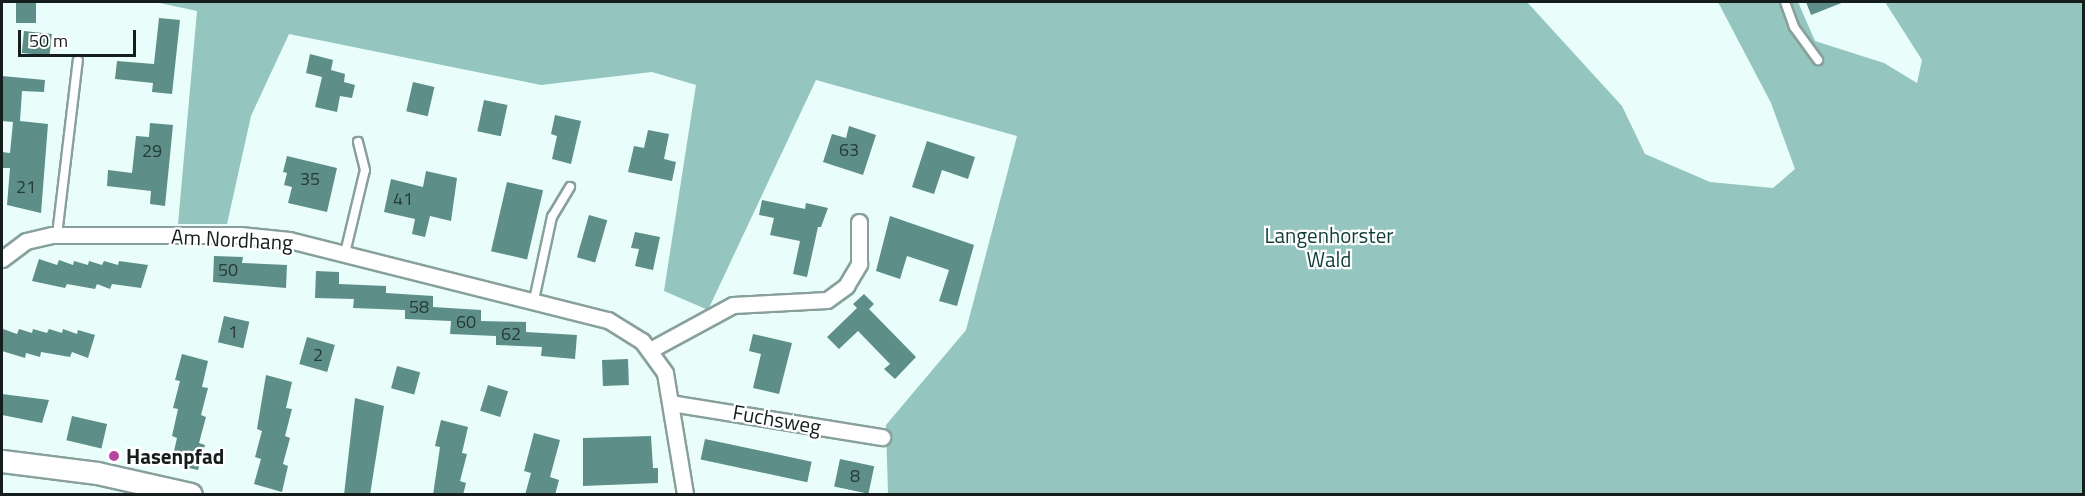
<!DOCTYPE html>
<style>
body{margin:0}
#map{position:relative;width:2085px;height:496px;overflow:hidden;background:#e9fefb;font-family:"Titillium Web",sans-serif}
div>[style]{position:absolute}
[style*='--x']{left:calc(var(--x)*1px);top:calc(var(--y)*1px);width:calc(var(--w)*1px);rotate:calc(var(--a)*1deg)}
.forest>*{inset:0;background:#94c6bf}
.building>*{inset:0;background:#5d8e88;transform-origin:0 0}
.roads{filter:drop-shadow(2px 0 #88a09c) drop-shadow(-2px 0 #88a09c) drop-shadow(0 2px #88a09c) drop-shadow(0 -2px #88a09c)}
.lane>*{height:8px;margin:-4px;padding:0 4px;transform-origin:4px;border-radius:4px;background:#fff}
.street>*{height:15px;margin:-7.5px;padding:0 7.5px;transform-origin:7.5px;border-radius:7.5px;background:#fff}
.secondary>*{height:21px;margin:-10.5px;padding:0 10.5px;transform-origin:10.5px;border-radius:10.5px;background:#fff}
.dots>*{width:16px;height:16px;translate:-50% -50%;box-sizing:border-box;border:3px solid #fff;border-radius:50%}
span{translate:-50% -50%;white-space:nowrap;text-align:center;line-height:1.15;-webkit-text-stroke:4.5px #fff;paint-order:stroke}
.number-label{font-size:18px;color:#273a38}
.number-label span{-webkit-text-stroke-width:0}
.park-label{font-size:21px;color:#0f3e39}
.street-label{font-size:21px;color:#151e1d}
.poi-label{font-size:21px;color:#151e1d;font-weight:700}
.left{translate:0 -50%;text-align:left}
.frame{position:absolute;inset:0;border:3px solid #151e1d;pointer-events:none}
.scale{position:absolute;left:18px;top:30px;width:118px;height:27px;box-sizing:border-box;border:3px solid #151e1d;border-top:0;padding-left:8px;font-size:18px;line-height:21px;white-space:nowrap;color:#151e1d;-webkit-text-stroke:4px #fff;paint-order:stroke}
</style>
<div id="map">
<div class="forest">
<i style="clip-path:polygon(155px 2px,1527px 2px,1622px 106px,1645px 154px,1710px 182px,1773px 188px,1795px 169px,1771px 103px,1718px 2px,1798px 2px,1815px 41px,1884px 63px,1917px 83px,1922px 60px,1885px 2px,2083px 2px,2083px 494px,888px 494px,886px 425px,966px 330px,1017px 136px,816px 80px,708px 310px,664px 291px,696px 85px,652px 72px,541px 85px,289px 34px,251px 116px,227px 224px,178px 224px,197px 11px)"></i>
</div>
<div class="building">
<i style="left:16px;top:2px;width:20px;height:21px"></i>
<i style="clip-path:polygon(1806px 2px,1844px 2px,1811px 15px)"></i>
<i style="clip-path:polygon(159px 18px,180px 20px,172px 94px,152px 92px,153px 83px,115px 79px,117px 61px,154px 64px)"></i>
<i style="left:24px;top:31px;width:28px;height:22px;rotate:6deg"></i>
<i style="clip-path:polygon(310px 54px,333px 60px,331px 70px,345px 74px,344px 82px,355px 85px,352px 98px,340px 96px,337px 112px,315px 107px,322px 77px,306px 73px)"></i>
<i style="clip-path:polygon(2px 76px,45px 80px,44px 92px,22px 91px,20px 121px,48px 124px,41px 213px,7px 205px,10px 168px,2px 168px,2px 152px,10px 153px,13px 122px,2px 121px)"></i>
<i style="left:413px;top:82px;width:22px;height:30px;rotate:13deg"></i>
<i style="left:484px;top:100px;width:24px;height:32px;rotate:12deg"></i>
<i style="clip-path:polygon(555px 115px,581px 121px,571px 164px,552px 159px,557px 136px,551px 134px)"></i>
<i style="clip-path:polygon(150px 123px,173px 125px,165px 206px,150px 204px,151px 191px,107px 186px,108px 170px,132px 173px,136px 136px,149px 137px)"></i>
<i style="clip-path:polygon(849px 126px,876px 135px,863px 175px,823px 162px,832px 134px,846px 138px)"></i>
<i style="clip-path:polygon(648px 130px,669px 134px,664px 159px,676px 162px,672px 181px,628px 172px,634px 146px,644px 148px)"></i>
<i style="clip-path:polygon(927px 141px,975px 157px,968px 179px,942px 170px,934px 194px,912px 187px)"></i>
<i style="clip-path:polygon(287px 156px,337px 168px,327px 212px,288px 203px,292px 187px,284px 185px,287px 173px,283px 172px)"></i>
<i style="clip-path:polygon(426px 171px,457px 178px,451px 221px,430px 216px,425px 237px,412px 234px,415px 219px,384px 212px,391px 179px,423px 187px)"></i>
<i style="left:507px;top:182px;width:37px;height:71px;rotate:13deg"></i>
<i style="clip-path:polygon(762px 200px,805px 209px,806px 203px,828px 208px,821px 227px,818px 227px,807px 277px,793px 274px,800px 241px,770px 235px,774px 218px,759px 215px)"></i>
<i style="left:589px;top:215px;width:19px;height:44px;rotate:16deg"></i>
<i style="clip-path:polygon(890px 216px,974px 245px,957px 306px,939px 301px,949px 270px,907px 256px,900px 279px,876px 271px)"></i>
<i style="clip-path:polygon(635px 232px,660px 237px,653px 270px,635px 266px,639px 249px,631px 248px)"></i>
<i style="clip-path:polygon(214px 256px,243px 257px,242px 263px,287px 265px,286px 288px,213px 282px)"></i>
<i style="clip-path:polygon(39px 259px,57px 265px,59px 260px,73px 265px,74px 261px,88px 265px,89px 261px,102px 265px,104px 261px,118px 265px,119px 261px,148px 265px,141px 288px,112px 284px,110px 289px,97px 284px,95px 289px,67px 284px,65px 288px,32px 281px)"></i>
<i style="clip-path:polygon(316px 271px,339px 272px,339px 284px,386px 286px,386px 293px,433px 296px,433px 307px,481px 310px,481px 321px,526px 322px,526px 332px,577px 335px,575px 359px,541px 356px,542px 347px,496px 345px,496px 336px,450px 334px,451px 321px,405px 319px,405px 310px,353px 308px,354px 299px,315px 298px)"></i>
<i style="clip-path:polygon(864px 294px,874px 304px,869px 309px,916px 357px,895px 379px,884px 369px,890px 364px,858px 331px,839px 349px,827px 337px,857px 308px,853px 304px)"></i>
<i style="left:224px;top:316px;width:26px;height:27px;rotate:13deg"></i>
<i style="clip-path:polygon(3px 329px,17px 334px,19px 329px,32px 333px,33px 329px,47px 333px,49px 329px,62px 333px,63px 329px,77px 334px,78px 330px,95px 335px,88px 358px,72px 352px,70px 357px,41px 352px,40px 357px,26px 353px,25px 358px,2px 351px)"></i>
<i style="clip-path:polygon(753px 334px,792px 343px,779px 394px,753px 388px,761px 354px,749px 351px)"></i>
<i style="left:307px;top:337px;width:29px;height:28px;rotate:16deg"></i>
<i style="clip-path:polygon(182px 354px,208px 361px,202px 387px,208px 388px,201px 415px,206px 417px,199px 443px,205px 445px,198px 470px,171px 464px,177px 438px,172px 436px,178px 409px,173px 408px,180px 381px,175px 380px)"></i>
<i style="left:628px;top:359px;width:26px;height:26px;rotate:88deg"></i>
<i style="left:397px;top:366px;width:24px;height:23px;rotate:15deg"></i>
<i style="clip-path:polygon(266px 375px,292px 382px,286px 408px,292px 409px,285px 436px,290px 438px,283px 464px,288px 466px,282px 492px,254px 484px,261px 459px,255px 457px,262px 431px,257px 429px)"></i>
<i style="left:488px;top:385px;width:21px;height:27px;rotate:17deg"></i>
<i style="clip-path:polygon(2px 394px,49px 400px,42px 423px,2px 415px)"></i>
<i style="clip-path:polygon(355px 398px,384px 406px,370px 495px,344px 495px)"></i>
<i style="left:72px;top:416px;width:36px;height:25px;rotate:13deg"></i>
<i style="clip-path:polygon(441px 420px,468px 427px,462px 453px,467px 454px,460px 481px,466px 483px,463px 495px,433px 495px,440px 447px,435px 446px)"></i>
<i style="clip-path:polygon(534px 433px,560px 440px,550px 477px,559px 480px,555px 495px,525px 495px,531px 473px,524px 471px)"></i>
<i style="clip-path:polygon(651px 436px,653px 468px,658px 468px,658px 483px,583px 486px,583px 438px)"></i>
<i style="left:705px;top:439px;width:109px;height:21px;rotate:12deg"></i>
<i style="left:840px;top:459px;width:35px;height:28px;rotate:12deg"></i>
</div>
<div class="roads">
<div class="lane">
<i style="--x:1785;--y:2;--w:27;--a:70"></i>
<i style="--x:1794;--y:27;--w:41;--a:54"></i>
<i style="--x:57;--y:235;--w:176;--a:-83.2"></i>
<i style="--x:345;--y:253;--w:85;--a:-76.5"></i>
<i style="--x:365;--y:170;--w:29;--a:-104"></i>
<i style="--x:534;--y:300;--w:85;--a:-77.8"></i>
<i style="--x:552;--y:217;--w:35;--a:-59"></i>
</div>
<div class="street">
<i style="--x:2;--y:259;--w:30;--a:-37"></i>
<i style="--x:26;--y:241;--w:27;--a:-13"></i>
<i style="--x:52;--y:235;--w:188;--a:0"></i>
<i style="--x:240;--y:235;--w:49;--a:5.8"></i>
<i style="--x:289;--y:240;--w:329;--a:14.1"></i>
<i style="--x:608;--y:320;--w:40;--a:32"></i>
<i style="--x:642;--y:341;--w:39;--a:54"></i>
<i style="--x:665;--y:373;--w:123;--a:80.6"></i>
<i style="--x:650;--y:350;--w:94;--a:-28.5"></i>
<i style="--x:733;--y:305;--w:94;--a:-3"></i>
<i style="--x:827;--y:300;--w:24;--a:-36"></i>
<i style="--x:846;--y:286;--w:26;--a:-59"></i>
<i style="--x:859;--y:264;--w:42;--a:-90"></i>
<i style="--x:671;--y:403;--w:214;--a:9.2"></i>
</div>
<div class="secondary">
<i style="--x:2;--y:461;--w:96;--a:7.2"></i>
<i style="--x:97;--y:473;--w:96;--a:12.6"></i>
</div>
</div>
<div class="dots">
<i style="left:114px;top:456px;background:#b746a2"></i>
</div>
<div class="number-label">
<span style="left:849px;top:150px">63</span>
<span style="left:152px;top:151px">29</span>
<span style="left:310px;top:179px">35</span>
<span style="left:26px;top:187px">21</span>
<span style="left:403px;top:199px">41</span>
<span style="left:228px;top:270px">50</span>
<span style="left:419px;top:307px">58</span>
<span style="left:466px;top:322px">60</span>
<span style="left:233px;top:332px">1</span>
<span style="left:511px;top:334px">62</span>
<span style="left:318px;top:355px">2</span>
<span style="left:855px;top:476px">8</span>
</div>
<div class="park-label">
<span style="left:1329px;top:247px">Langenhorster<br>Wald</span>
</div>
<div class="street-label">
<span style="left:232px;top:239px;rotate:3deg">Am Nordhang</span>
<span style="left:777px;top:419px;rotate:10deg">Fuchsweg</span>
</div>
<div class="poi-label">
<span class="left" style="left:126px;top:456px">Hasenpfad</span>
</div>
<div class="frame"></div>
<div class="scale">50 m</div>
</div>
